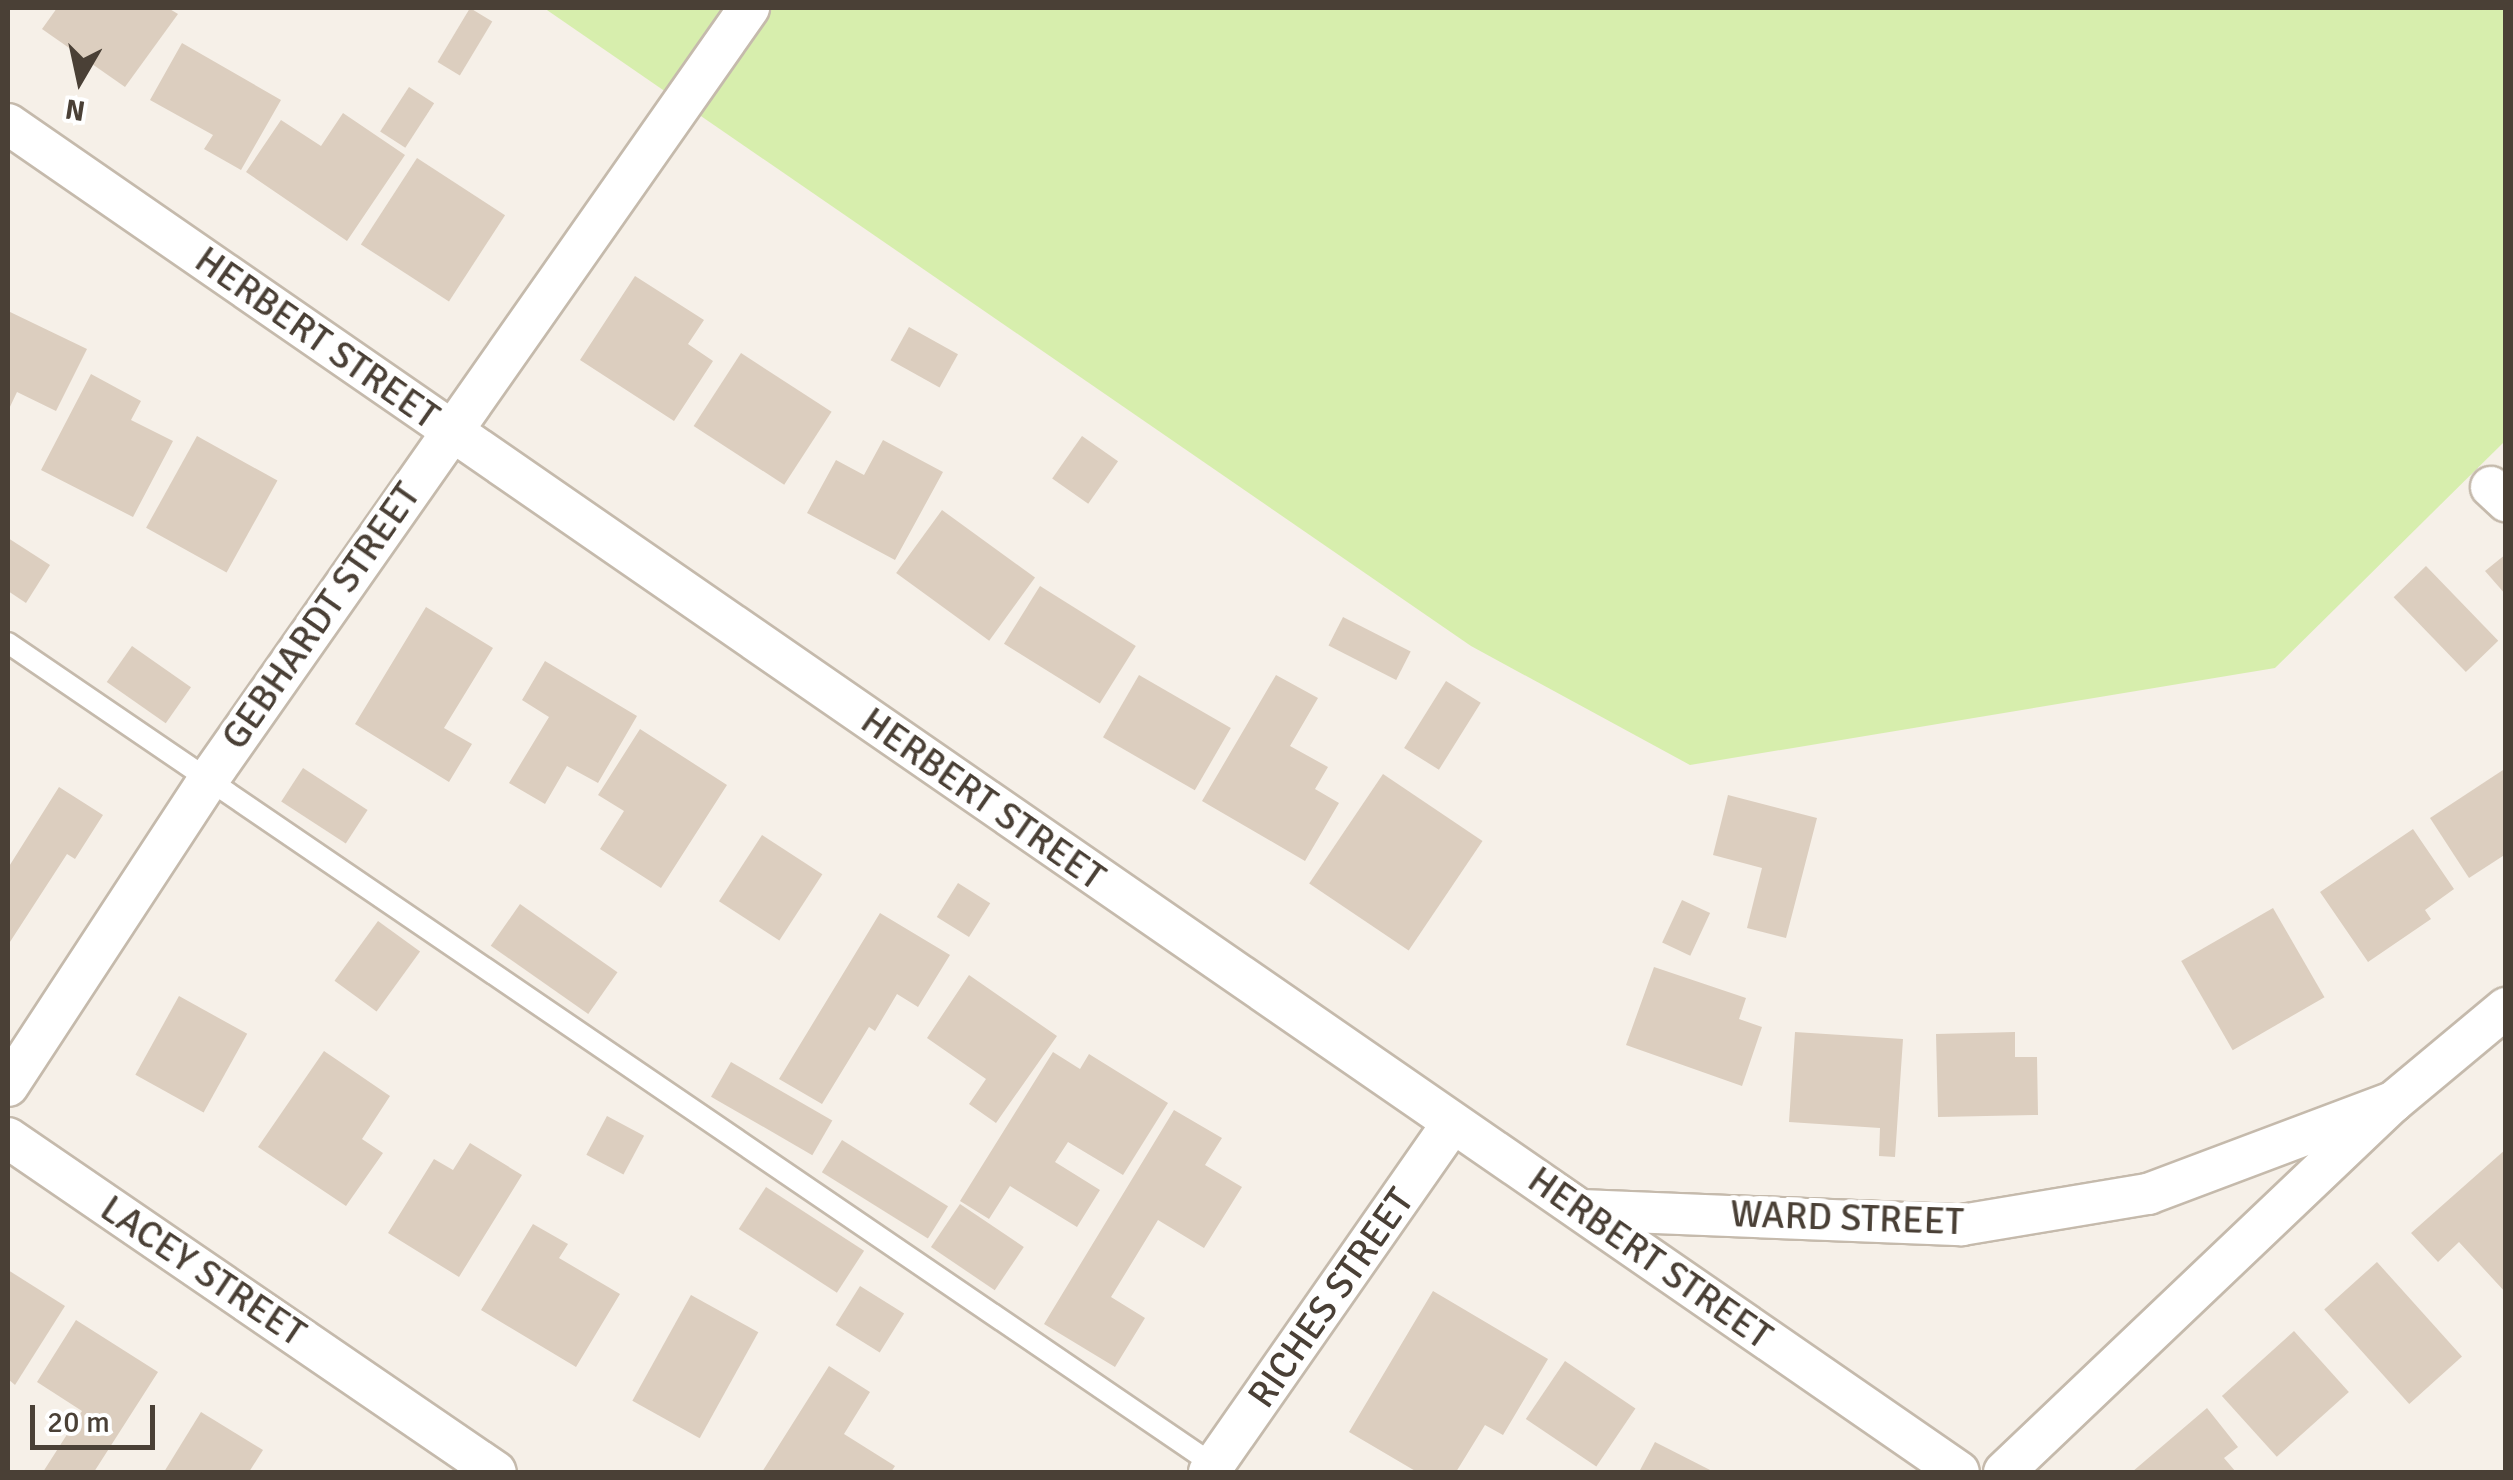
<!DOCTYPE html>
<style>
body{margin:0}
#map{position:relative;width:2513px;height:1480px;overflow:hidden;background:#f6f0e8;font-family:Signika,sans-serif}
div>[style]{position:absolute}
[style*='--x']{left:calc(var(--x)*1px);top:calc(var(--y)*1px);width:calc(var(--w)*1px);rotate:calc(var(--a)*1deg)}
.green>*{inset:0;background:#d7eead}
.building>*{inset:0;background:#dccebf;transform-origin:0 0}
.roads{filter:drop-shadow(2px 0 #c5baac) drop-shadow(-2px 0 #c5baac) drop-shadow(0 2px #c5baac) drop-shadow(0 -2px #c5baac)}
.lane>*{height:20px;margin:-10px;padding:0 10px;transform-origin:10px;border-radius:10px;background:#fff}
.street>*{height:40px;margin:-20px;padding:0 20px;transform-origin:20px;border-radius:20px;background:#fff}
span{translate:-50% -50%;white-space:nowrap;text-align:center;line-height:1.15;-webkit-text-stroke:10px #fff;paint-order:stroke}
.street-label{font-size:38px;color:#4a4036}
.frame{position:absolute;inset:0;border:10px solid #4a4036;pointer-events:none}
.north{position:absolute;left:30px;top:30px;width:100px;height:100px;-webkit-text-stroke:8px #fff;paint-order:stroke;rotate:189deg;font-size:28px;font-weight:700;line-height:40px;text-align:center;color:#4a4036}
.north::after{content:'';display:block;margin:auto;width:35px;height:45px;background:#4a4036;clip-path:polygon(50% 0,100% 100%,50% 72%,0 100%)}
.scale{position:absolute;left:30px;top:1405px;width:125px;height:45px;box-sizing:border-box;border:5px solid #4a4036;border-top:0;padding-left:12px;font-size:30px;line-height:35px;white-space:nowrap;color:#4a4036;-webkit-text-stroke:8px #fff;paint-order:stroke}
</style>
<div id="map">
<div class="green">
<i style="clip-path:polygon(544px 8px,2505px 8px,2505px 441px,2275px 668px,1690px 765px,1471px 646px)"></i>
</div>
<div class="building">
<i style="clip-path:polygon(57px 8px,168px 8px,178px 14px,125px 87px,42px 29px)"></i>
<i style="left:470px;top:8px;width:26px;height:63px;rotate:31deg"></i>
<i style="clip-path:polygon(182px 43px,281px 100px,241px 170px,204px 149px,213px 135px,150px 100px)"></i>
<i style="left:409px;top:87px;width:30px;height:53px;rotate:33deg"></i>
<i style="clip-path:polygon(343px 113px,405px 155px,347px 241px,246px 172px,281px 120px,321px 146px)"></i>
<i style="left:417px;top:158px;width:105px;height:103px;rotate:33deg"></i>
<i style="clip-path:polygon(635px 276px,704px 320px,688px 344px,713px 361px,674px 421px,580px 360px)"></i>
<i style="clip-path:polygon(8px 311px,87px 349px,56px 411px,17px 392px,8px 411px)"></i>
<i style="left:909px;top:327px;width:56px;height:38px;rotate:29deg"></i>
<i style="left:741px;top:353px;width:108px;height:87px;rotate:33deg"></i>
<i style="clip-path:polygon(91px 374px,141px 401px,131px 420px,173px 441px,133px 517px,41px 470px)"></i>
<i style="left:197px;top:436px;width:92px;height:105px;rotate:29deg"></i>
<i style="left:1082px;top:436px;width:44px;height:52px;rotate:35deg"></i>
<i style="clip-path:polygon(883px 440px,943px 472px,895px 560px,807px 513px,836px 460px,864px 475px)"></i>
<i style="left:942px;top:510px;width:115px;height:78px;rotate:36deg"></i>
<i style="clip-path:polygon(8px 538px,50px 565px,26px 603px,8px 591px)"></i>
<i style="clip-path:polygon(2506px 554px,2506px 595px,2485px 571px)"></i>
<i style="left:2426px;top:566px;width:104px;height:45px;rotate:46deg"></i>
<i style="left:1040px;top:586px;width:113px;height:68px;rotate:32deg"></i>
<i style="clip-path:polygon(426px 607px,493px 648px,444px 728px,472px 744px,449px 782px,355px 724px)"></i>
<i style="left:1343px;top:617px;width:76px;height:32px;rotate:27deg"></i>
<i style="left:132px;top:646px;width:72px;height:44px;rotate:35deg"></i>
<i style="clip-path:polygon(545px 661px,637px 716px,598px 783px,567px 766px,545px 804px,509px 783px,549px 717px,522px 700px)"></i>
<i style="left:1139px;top:675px;width:106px;height:72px;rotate:30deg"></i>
<i style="clip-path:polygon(1276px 675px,1318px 698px,1290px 746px,1328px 767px,1315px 789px,1339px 803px,1305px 861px,1202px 801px)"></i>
<i style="left:1446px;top:681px;width:41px;height:79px;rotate:32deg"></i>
<i style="clip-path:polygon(640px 729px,727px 785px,661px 888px,600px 849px,624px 811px,598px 795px)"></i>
<i style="left:303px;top:768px;width:77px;height:40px;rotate:33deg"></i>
<i style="clip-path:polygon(2503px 770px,2506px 854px,2469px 878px,2430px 818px)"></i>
<i style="left:1383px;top:774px;width:120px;height:132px;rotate:34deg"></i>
<i style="clip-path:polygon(59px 787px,103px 815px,75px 859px,67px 854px,8px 945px,8px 868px)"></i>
<i style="clip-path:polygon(1728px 795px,1817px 818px,1786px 938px,1747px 928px,1762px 868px,1713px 855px)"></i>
<i style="clip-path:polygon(2413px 829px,2454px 889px,2425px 910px,2431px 919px,2368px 962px,2320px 892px)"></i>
<i style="left:762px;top:835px;width:72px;height:79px;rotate:33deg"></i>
<i style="left:958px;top:883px;width:38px;height:40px;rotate:32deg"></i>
<i style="left:1682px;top:900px;width:31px;height:47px;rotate:25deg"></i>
<i style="left:520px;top:904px;width:119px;height:51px;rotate:35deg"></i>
<i style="left:2273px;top:908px;width:103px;height:106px;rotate:60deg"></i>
<i style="clip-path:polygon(880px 913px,950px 955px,918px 1007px,897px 994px,875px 1031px,869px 1027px,822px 1104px,779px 1079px)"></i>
<i style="left:378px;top:921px;width:52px;height:74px;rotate:36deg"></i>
<i style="clip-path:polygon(1654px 967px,1746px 998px,1739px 1019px,1762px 1027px,1742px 1086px,1626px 1045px)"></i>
<i style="clip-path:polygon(969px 975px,1057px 1036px,996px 1123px,969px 1104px,986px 1079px,927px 1038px)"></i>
<i style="left:179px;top:996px;width:78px;height:90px;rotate:29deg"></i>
<i style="clip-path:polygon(1795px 1032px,1903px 1039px,1895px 1157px,1879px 1156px,1880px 1128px,1789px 1122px)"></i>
<i style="clip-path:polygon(2015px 1032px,2015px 1057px,2037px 1057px,2038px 1115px,1938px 1117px,1936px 1034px)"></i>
<i style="clip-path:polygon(324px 1051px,390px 1096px,362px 1139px,383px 1153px,346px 1206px,258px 1147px)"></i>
<i style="clip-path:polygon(1053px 1052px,1080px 1069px,1089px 1054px,1168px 1103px,1123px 1175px,1068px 1142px,1055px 1162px,1100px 1190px,1077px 1227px,1010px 1186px,989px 1219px,960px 1201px)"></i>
<i style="left:731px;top:1062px;width:117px;height:40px;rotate:30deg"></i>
<i style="clip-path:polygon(1174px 1110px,1222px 1138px,1205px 1165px,1242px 1187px,1204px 1248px,1158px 1220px,1111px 1297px,1145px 1318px,1115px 1367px,1044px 1324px)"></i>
<i style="left:607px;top:1116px;width:42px;height:44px;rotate:28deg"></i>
<i style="left:842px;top:1140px;width:125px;height:38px;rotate:32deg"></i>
<i style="clip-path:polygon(470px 1143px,522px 1175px,459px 1277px,388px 1233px,434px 1159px,453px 1170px)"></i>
<i style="clip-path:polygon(2506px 1149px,2506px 1293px,2459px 1242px,2438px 1262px,2411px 1233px)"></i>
<i style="left:766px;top:1187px;width:117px;height:50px;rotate:33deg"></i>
<i style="left:960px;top:1204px;width:77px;height:52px;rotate:34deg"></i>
<i style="clip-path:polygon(533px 1224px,568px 1244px,559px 1258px,620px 1294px,576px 1367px,481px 1310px)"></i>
<i style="left:2377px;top:1262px;width:127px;height:71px;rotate:48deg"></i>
<i style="clip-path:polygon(8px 1270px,65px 1306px,15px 1385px,8px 1379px)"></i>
<i style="left:860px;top:1286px;width:52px;height:46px;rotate:32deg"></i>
<i style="clip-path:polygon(1433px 1291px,1548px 1359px,1503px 1435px,1485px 1425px,1456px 1472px,1417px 1472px,1349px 1432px)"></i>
<i style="left:691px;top:1295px;width:77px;height:121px;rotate:29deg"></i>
<i style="clip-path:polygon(76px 1320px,158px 1372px,94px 1472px,43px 1472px,82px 1411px,37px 1382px)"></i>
<i style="left:2294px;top:1331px;width:82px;height:97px;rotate:48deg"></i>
<i style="left:1565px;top:1361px;width:85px;height:70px;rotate:34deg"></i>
<i style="clip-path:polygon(829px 1366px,870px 1392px,844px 1434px,895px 1466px,891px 1472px,762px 1472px)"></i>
<i style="clip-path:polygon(2207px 1408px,2238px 1447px,2224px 1458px,2236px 1472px,2132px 1472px)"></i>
<i style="clip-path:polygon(201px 1412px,263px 1450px,249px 1472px,164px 1472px)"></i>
<i style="clip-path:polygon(1655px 1442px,1714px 1472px,1639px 1472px)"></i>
</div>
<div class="roads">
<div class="lane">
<i style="--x:8;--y:643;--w:1467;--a:34.28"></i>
</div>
<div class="street">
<i style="--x:8;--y:124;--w:2371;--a:34.64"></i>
<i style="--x:2491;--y:487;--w:21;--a:43"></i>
<i style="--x:8;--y:1086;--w:366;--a:-56.8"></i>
<i style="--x:208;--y:780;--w:943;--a:-54.98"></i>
<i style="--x:8;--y:1138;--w:591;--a:34.39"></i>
<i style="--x:1581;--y:1210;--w:381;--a:2.3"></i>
<i style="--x:1962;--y:1225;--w:189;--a:-9.5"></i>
<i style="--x:2148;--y:1194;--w:262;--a:-20.6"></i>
<i style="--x:1209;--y:1472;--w:424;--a:-55.1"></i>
<i style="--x:2004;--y:1472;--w:537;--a:-43.57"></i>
<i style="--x:2393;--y:1102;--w:147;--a:-39.8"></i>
</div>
</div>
<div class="street-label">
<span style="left:317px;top:338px;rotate:35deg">HERBERT STREET</span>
<span style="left:321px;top:616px;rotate:-55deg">GEBHARDT STREET</span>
<span style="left:983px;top:799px;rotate:35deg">HERBERT STREET</span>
<span style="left:1847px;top:1218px;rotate:2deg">WARD STREET</span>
<span style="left:1650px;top:1258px;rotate:35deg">HERBERT STREET</span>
<span style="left:203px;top:1271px;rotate:34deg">LACEY STREET</span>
<span style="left:1331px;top:1298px;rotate:-55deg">RICHES STREET</span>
</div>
<div class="frame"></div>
<div class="north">N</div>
<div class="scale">20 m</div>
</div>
